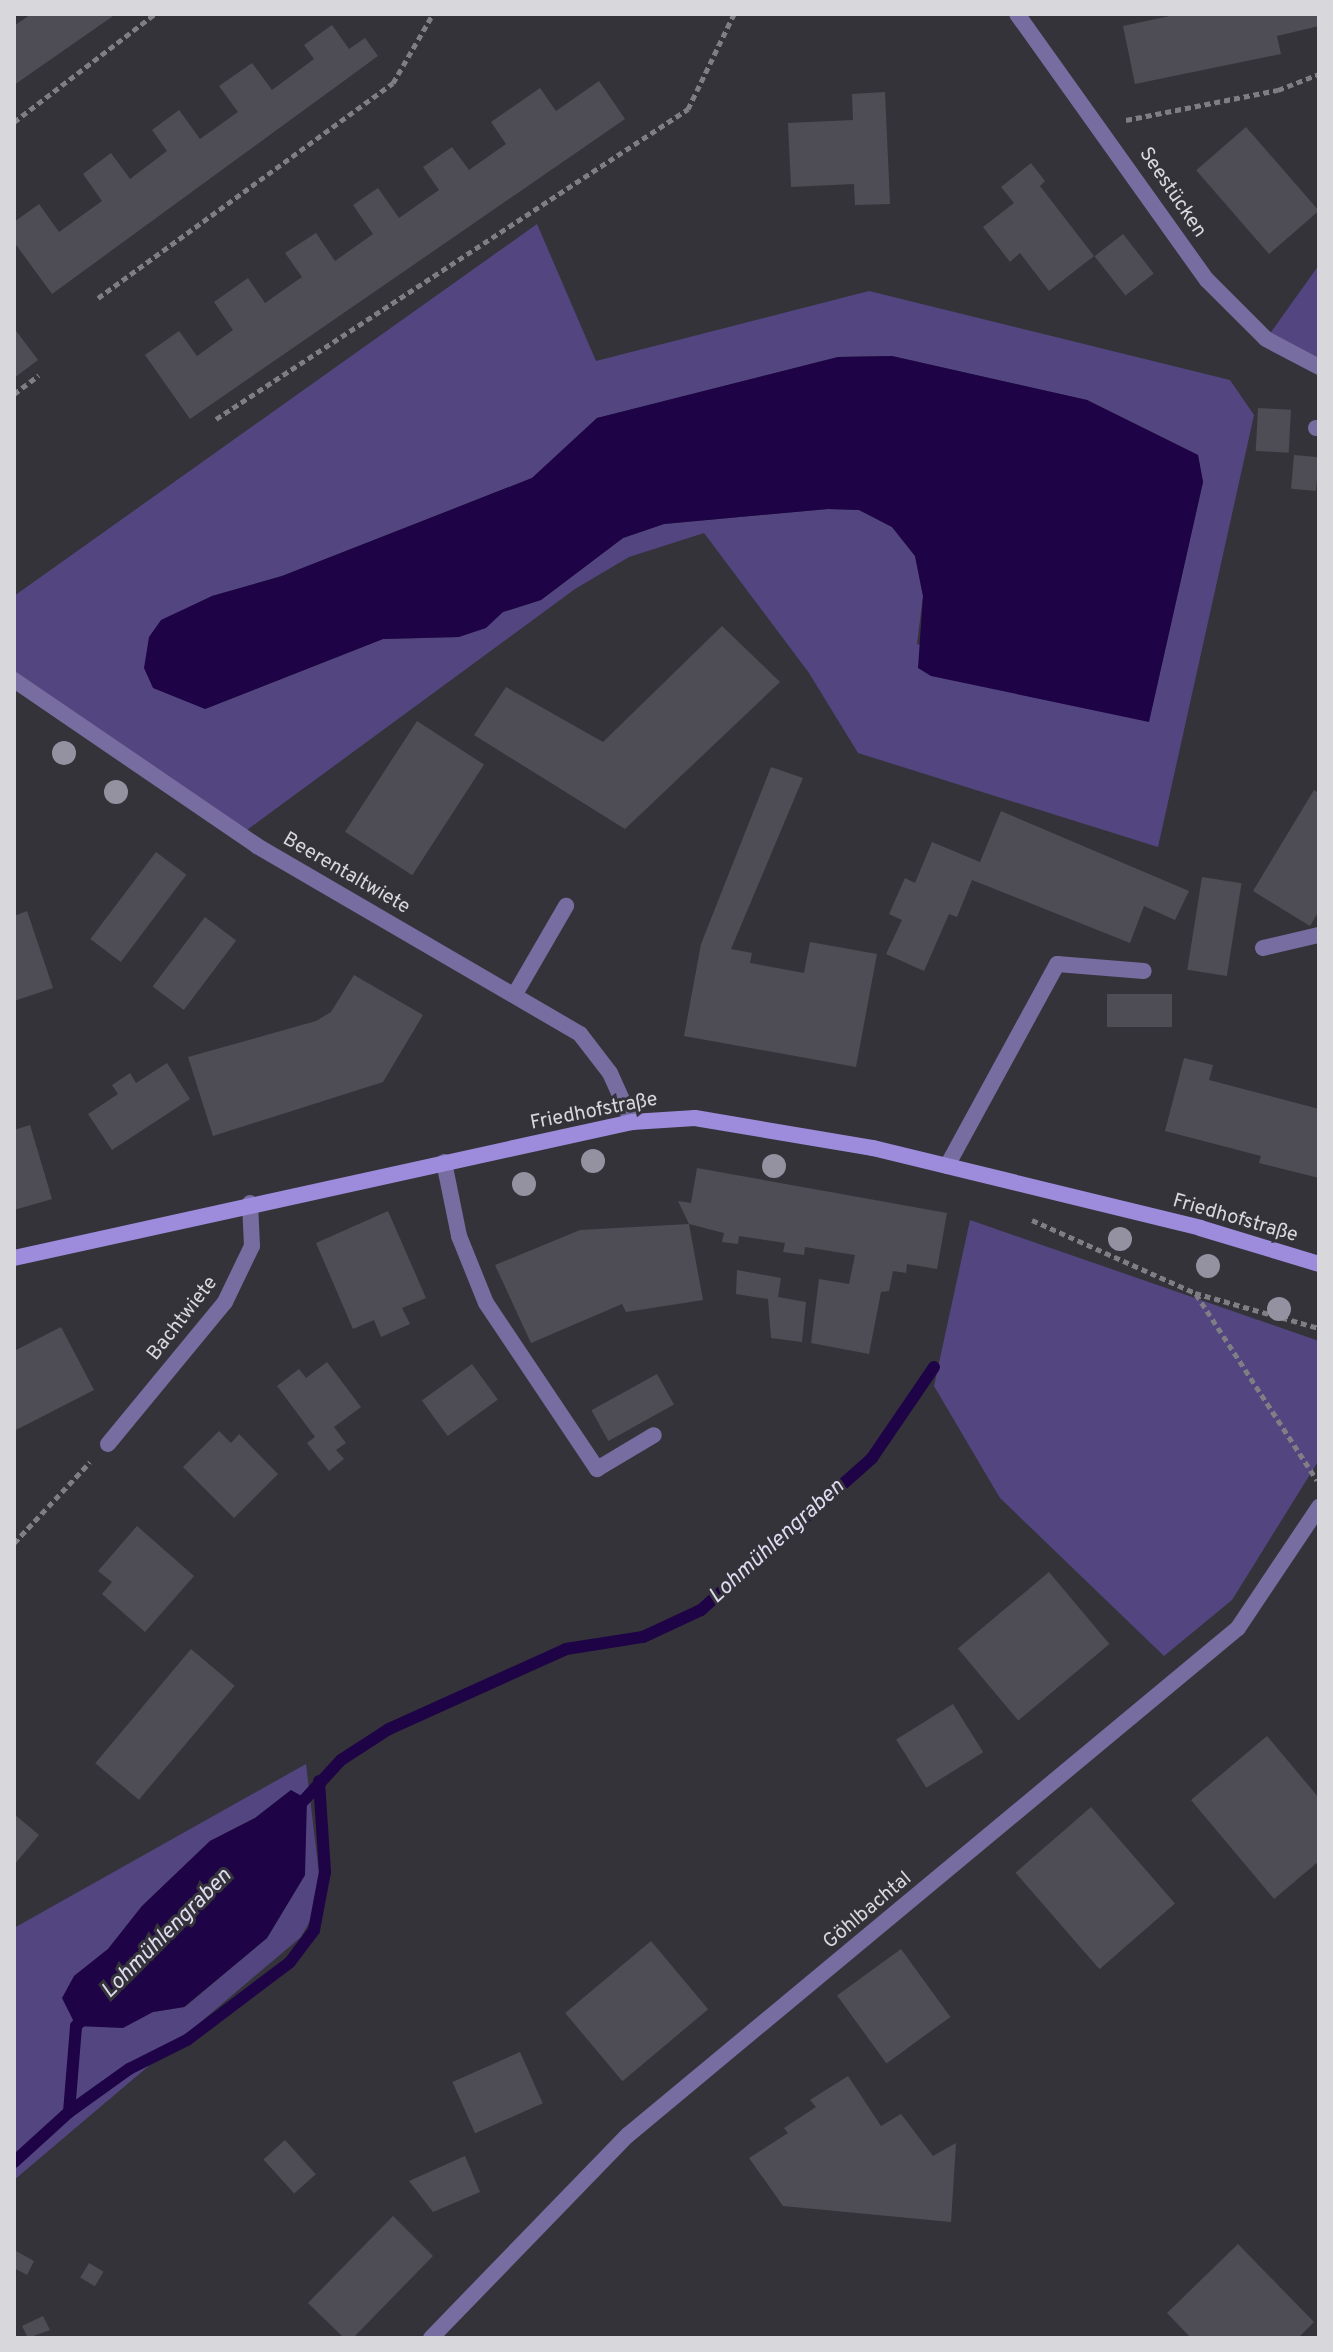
<!DOCTYPE html>
<meta charset="utf-8">
<style>
body{margin:0}
#map{position:relative;width:1333px;height:2352px;overflow:hidden;background:#34333a;font-family:Overpass,sans-serif}
div>[style]{position:absolute}
[style*='--x']{left:calc(var(--x)*1px);top:calc(var(--y)*1px);width:calc(var(--w)*1px);rotate:calc(var(--a)*1deg)}
.green>*{inset:0;background:#534680}
.water>*{inset:0;background:#1e0346}
.stream>*{height:12px;margin:-6px;padding:0 6px;transform-origin:6px;border-radius:6px;background:#1e0346}
.building>*{inset:0;background:#4e4d55;transform-origin:0 0}
.path>*{height:5px;margin-top:-2.5px;transform-origin:0;background:repeating-linear-gradient(90deg,#7f7e84 0 6px,transparent 0 10px)}
.lane>*{height:16px;margin:-8px;padding:0 8px;transform-origin:8px;border-radius:8px;background:#776da0}
.street>*{height:16px;margin:-8px;padding:0 8px;transform-origin:8px;border-radius:8px;background:#776da0}
.secondary>*{height:16px;margin:-8px;padding:0 8px;transform-origin:8px;border-radius:8px;background:#9d8cdc}
.trees>*{width:24px;height:24px;margin:-12px;border-radius:50%;background:#9492a0}
span{translate:-50% -50%;white-space:nowrap;text-align:center;line-height:1.15;-webkit-text-stroke:6px #34333a;paint-order:stroke}
.street-label{font-size:20px;color:#d8d7dc}
.water-label{font-size:22px;color:#dedbf0;font-style:italic}
.frame{position:absolute;inset:0;border:16px solid #d8d7dc;pointer-events:none}
</style>
<div id="map">
<div class="green">
<i style="clip-path:polygon(evenodd,537px 224px,596px 361px,869px 291px,1230px 380px,1254px 415px,1158px 847px,858px 753px,809px 673px,704px 533px,629px 557px,575px 589px,240px 835px,14px 680px,14px 596px,537px 224px,892px 356px,1087px 400px,1198px 455px,1203px 482px,1149px 721px,917px 644px,923px 596px,915px 556px,892px 527px,859px 510px,828px 509px,664px 524px,623px 538px,541px 600px,503px 612px,459px 637px,383px 639px,205px 709px,212px 596px,282px 576px,532px 478px,597px 418px,838px 357px,892px 356px)"></i>
<i style="clip-path:polygon(1319px 265px,1319px 367px,1266px 339px)"></i>
<i style="clip-path:polygon(970px 1220px,1319px 1341px,1319px 1460px,1232px 1600px,1164px 1656px,1000px 1498px,934px 1386px)"></i>
<i style="clip-path:polygon(evenodd,306px 1764px,319px 1874px,311px 1919px,301px 1937px,14px 2180px,14px 1928px,306px 1764px,291px 1790px,305px 1875px,267px 1938px,185px 2007px,153px 2012px,74px 1976px,108px 1949px,142px 1906px,210px 1841px,255px 1818px,291px 1790px)"></i>
</div>
<div class="water">
<i style="clip-path:polygon(892px 356px,1087px 400px,1198px 455px,1203px 482px,1149px 722px,931px 676px,918px 668px,923px 596px,915px 556px,892px 527px,859px 510px,828px 509px,664px 524px,623px 538px,541px 600px,503px 612px,486px 628px,459px 637px,383px 639px,205px 709px,153px 688px,144px 668px,149px 637px,161px 620px,212px 596px,282px 576px,532px 478px,597px 418px,838px 357px)"></i>
<i style="clip-path:polygon(291px 1790px,307px 1799px,305px 1875px,267px 1938px,184px 2007px,153px 2012px,123px 2028px,76px 2026px,62px 1998px,74px 1976px,108px 1949px,142px 1906px,210px 1841px,255px 1818px)"></i>
</div>
<div class="stream">
<i style="--x:295;--y:1810;--w:68;--a:-47.4"></i>
<i style="--x:341;--y:1760;--w:57;--a:-32.9"></i>
<i style="--x:389;--y:1729;--w:194;--a:-24.3"></i>
<i style="--x:566;--y:1649;--w:78;--a:-8.9"></i>
<i style="--x:643;--y:1637;--w:64;--a:-25"></i>
<i style="--x:701;--y:1610;--w:229;--a:-41.6"></i>
<i style="--x:872;--y:1458;--w:110;--a:-55.7"></i>
<i style="--x:69;--y:2112;--w:74;--a:-35.6"></i>
<i style="--x:129;--y:2069;--w:65;--a:-26.6"></i>
<i style="--x:187;--y:2040;--w:129;--a:-37.1"></i>
<i style="--x:290;--y:1962;--w:40;--a:-53"></i>
<i style="--x:314;--y:1930;--w:59;--a:-79.3"></i>
<i style="--x:325;--y:1872;--w:91;--a:-93.8"></i>
<i style="--x:14;--y:2162;--w:74;--a:-42.3"></i>
<i style="--x:69;--y:2112;--w:86;--a:-85.3"></i>
<i style="--x:76;--y:2026;--w:17;--a:-45"></i>
</div>
<div class="building">
<i style="clip-path:polygon(31px 14px,116px 14px,14px 85px,14px 26px)"></i>
<i style="clip-path:polygon(1179px 14px,1319px 14px,1319px 26px,1277px 36px,1281px 54px,1135px 84px,1123px 26px)"></i>
<i style="clip-path:polygon(332px 25px,349px 49px,365px 38px,378px 56px,52px 294px,14px 242px,14px 222px,39px 204px,59px 232px,102px 201px,83px 174px,111px 153px,130px 179px,167px 151px,152px 130px,179px 110px,200px 139px,238px 112px,219px 86px,252px 63px,272px 90px,314px 59px,304px 45px)"></i>
<i style="clip-path:polygon(599px 81px,625px 119px,190px 419px,145px 355px,179px 331px,197px 356px,233px 330px,214px 302px,248px 278px,265px 303px,302px 277px,285px 253px,316px 233px,335px 261px,373px 234px,353px 205px,378px 188px,399px 218px,439px 190px,423px 167px,452px 147px,469px 170px,506px 144px,491px 122px,540px 88px,556px 111px)"></i>
<i style="clip-path:polygon(885px 92px,890px 204px,855px 205px,854px 184px,791px 187px,788px 123px,853px 120px,852px 94px)"></i>
<i style="left:1246px;top:127px;width:111px;height:66px;rotate:49deg"></i>
<i style="clip-path:polygon(1031px 163px,1045px 181px,1040px 186px,1094px 256px,1049px 291px,1020px 253px,1010px 262px,983px 227px,1014px 203px,1001px 187px)"></i>
<i style="left:1123px;top:234px;width:50px;height:36px;rotate:52deg"></i>
<i style="clip-path:polygon(14px 328px,38px 360px,14px 378px)"></i>
<i style="left:1258px;top:408px;width:33px;height:43px;rotate:3deg"></i>
<i style="left:1294px;top:455px;width:25px;height:34px;rotate:5deg"></i>
<i style="clip-path:polygon(722px 626px,780px 682px,625px 829px,474px 735px,506px 687px,603px 742px)"></i>
<i style="left:417px;top:721px;width:80px;height:132px;rotate:33deg"></i>
<i style="clip-path:polygon(771px 767px,803px 778px,731px 949px,752px 953px,750px 963px,804px 973px,810px 942px,877px 954px,856px 1067px,684px 1036px,701px 944px)"></i>
<i style="clip-path:polygon(1314px 790px,1319px 793px,1319px 911px,1310px 926px,1253px 891px)"></i>
<i style="clip-path:polygon(1001px 811px,1189px 891px,1175px 920px,1144px 906px,1130px 943px,972px 880px,957px 917px,949px 914px,924px 971px,886px 954px,902px 920px,889px 914px,905px 878px,915px 883px,932px 842px,980px 862px)"></i>
<i style="left:156px;top:852px;width:38px;height:109px;rotate:37deg"></i>
<i style="left:1202px;top:877px;width:40px;height:94px;rotate:9deg"></i>
<i style="clip-path:polygon(27px 911px,53px 988px,14px 1001px,14px 916px)"></i>
<i style="left:205px;top:917px;width:39px;height:87px;rotate:37deg"></i>
<i style="clip-path:polygon(354px 975px,423px 1015px,383px 1082px,213px 1136px,188px 1057px,316px 1021px,331px 1012px)"></i>
<i style="left:1172px;top:994px;width:33px;height:65px;rotate:90deg"></i>
<i style="clip-path:polygon(1184px 1058px,1213px 1065px,1209px 1080px,1319px 1109px,1319px 1178px,1259px 1163px,1261px 1156px,1165px 1131px)"></i>
<i style="clip-path:polygon(167px 1063px,190px 1099px,112px 1150px,88px 1114px,118px 1094px,112px 1085px,130px 1073px,136px 1083px)"></i>
<i style="clip-path:polygon(30px 1125px,52px 1199px,14px 1210px,14px 1130px)"></i>
<i style="clip-path:polygon(697px 1168px,947px 1213px,937px 1269px,907px 1264px,906px 1273px,893px 1271px,889px 1291px,881px 1292px,869px 1354px,811px 1343px,819px 1279px,849px 1284px,855px 1255px,805px 1247px,804px 1255px,783px 1252px,785px 1243px,739px 1236px,738px 1244px,722px 1242px,724px 1233px,689px 1224px,678px 1201px,691px 1203px)"></i>
<i style="clip-path:polygon(388px 1211px,426px 1298px,402px 1308px,410px 1324px,381px 1337px,374px 1320px,353px 1329px,316px 1243px)"></i>
<i style="clip-path:polygon(689px 1224px,703px 1300px,626px 1312px,622px 1304px,531px 1343px,495px 1265px,580px 1230px)"></i>
<i style="clip-path:polygon(737px 1270px,781px 1278px,778px 1297px,806px 1302px,802px 1342px,771px 1338px,768px 1299px,736px 1294px)"></i>
<i style="clip-path:polygon(61px 1327px,94px 1390px,14px 1431px,14px 1351px)"></i>
<i style="clip-path:polygon(327px 1362px,361px 1407px,334px 1427px,346px 1443px,336px 1450px,344px 1459px,329px 1471px,307px 1443px,315px 1437px,277px 1386px,299px 1369px,306px 1378px)"></i>
<i style="left:472px;top:1364px;width:44px;height:62px;rotate:54deg"></i>
<i style="left:657px;top:1374px;width:35px;height:75px;rotate:61deg"></i>
<i style="clip-path:polygon(219px 1431px,231px 1443px,239px 1434px,278px 1474px,234px 1518px,183px 1467px)"></i>
<i style="clip-path:polygon(137px 1526px,194px 1576px,145px 1632px,102px 1594px,112px 1582px,98px 1571px)"></i>
<i style="left:1049px;top:1572px;width:94px;height:119px;rotate:50deg"></i>
<i style="left:191px;top:1649px;width:57px;height:149px;rotate:40deg"></i>
<i style="left:953px;top:1704px;width:57px;height:67px;rotate:58deg"></i>
<i style="clip-path:polygon(1267px 1736px,1319px 1798px,1319px 1861px,1274px 1899px,1191px 1800px)"></i>
<i style="left:1091px;top:1807px;width:128px;height:100px;rotate:49deg"></i>
<i style="clip-path:polygon(14px 1814px,39px 1835px,14px 1865px)"></i>
<i style="left:651px;top:1941px;width:89px;height:112px;rotate:50deg"></i>
<i style="left:901px;top:1949px;width:84px;height:79px;rotate:54deg"></i>
<i style="left:520px;top:2052px;width:56px;height:74px;rotate:66deg"></i>
<i style="clip-path:polygon(848px 2076px,881px 2126px,901px 2114px,933px 2156px,956px 2143px,951px 2222px,783px 2206px,749px 2158px,788px 2133px,784px 2128px,816px 2107px,810px 2100px)"></i>
<i style="left:285px;top:2140px;width:46px;height:29px;rotate:48deg"></i>
<i style="clip-path:polygon(465px 2156px,480px 2192px,433px 2212px,409px 2181px)"></i>
<i style="clip-path:polygon(393px 2216px,433px 2256px,353px 2338px,344px 2338px,308px 2303px)"></i>
<i style="clip-path:polygon(1238px 2244px,1314px 2322px,1298px 2338px,1191px 2338px,1167px 2313px)"></i>
<i style="clip-path:polygon(16px 2251px,34px 2261px,27px 2275px,14px 2268px)"></i>
<i style="left:89px;top:2263px;width:17px;height:17px;rotate:31deg"></i>
<i style="clip-path:polygon(43px 2316px,50px 2330px,28px 2338px,22px 2326px)"></i>
</div>
<div class="path">
<i style="--x:1126;--y:120;--w:155;--a:-11.2"></i>
<i style="--x:1278;--y:90;--w:44;--a:-21.3"></i>
<i style="--x:14;--y:122;--w:178;--a:-37.5"></i>
<i style="--x:98;--y:298;--w:365;--a:-36.1"></i>
<i style="--x:393;--y:83;--w:80;--a:-59.9"></i>
<i style="--x:14;--y:394;--w:31;--a:-37"></i>
<i style="--x:216;--y:419;--w:565;--a:-33.3"></i>
<i style="--x:688;--y:109;--w:106;--a:-64.2"></i>
<i style="--x:1032;--y:1220;--w:179;--a:24.1"></i>
<i style="--x:1195;--y:1293;--w:129;--a:15.8"></i>
<i style="--x:1196;--y:1294;--w:222;--a:57"></i>
<i style="--x:14;--y:1543;--w:111;--a:-46.8"></i>
</div>
<div class="lane">
<i style="--x:1316;--y:428;--w:3;--a:0"></i>
<i style="--x:1263;--y:948;--w:57;--a:-13.1"></i>
<i style="--x:515;--y:994;--w:102;--a:-59.9"></i>
<i style="--x:444;--y:1162;--w:76;--a:78.5"></i>
<i style="--x:459;--y:1236;--w:72;--a:68.1"></i>
<i style="--x:486;--y:1303;--w:200;--a:56.2"></i>
<i style="--x:597;--y:1469;--w:66;--a:-30.8"></i>
<i style="--x:947;--y:1166;--w:230;--a:-61.4"></i>
<i style="--x:1057;--y:964;--w:87;--a:4.6"></i>
</div>
<div class="street">
<i style="--x:1017;--y:14;--w:327;--a:54.5"></i>
<i style="--x:1207;--y:280;--w:83;--a:45"></i>
<i style="--x:1266;--y:339;--w:60;--a:27.8"></i>
<i style="--x:14;--y:680;--w:294;--a:34.3"></i>
<i style="--x:257;--y:846;--w:374;--a:30.2"></i>
<i style="--x:580;--y:1034;--w:49;--a:52.4"></i>
<i style="--x:610;--y:1073;--w:54;--a:65.8"></i>
<i style="--x:108;--y:1444;--w:184;--a:-50.5"></i>
<i style="--x:225;--y:1302;--w:62;--a:-64.3"></i>
<i style="--x:252;--y:1246;--w:43;--a:-92.7"></i>
<i style="--x:431;--y:2338;--w:283;--a:-45.9"></i>
<i style="--x:628;--y:2135;--w:793;--a:-39.73"></i>
<i style="--x:1238;--y:1628;--w:146;--a:-56.2"></i>
</div>
<div class="secondary">
<i style="--x:14;--y:1258;--w:633;--a:-12.41"></i>
<i style="--x:632;--y:1122;--w:63;--a:-3.6"></i>
<i style="--x:695;--y:1118;--w:181;--a:9.6"></i>
<i style="--x:873;--y:1148;--w:337;--a:13.7"></i>
<i style="--x:1200;--y:1228;--w:124;--a:16.8"></i>
</div>
<div class="trees">
<i style="left:64px;top:753px"></i>
<i style="left:116px;top:792px"></i>
<i style="left:593px;top:1161px"></i>
<i style="left:774px;top:1166px"></i>
<i style="left:524px;top:1184px"></i>
<i style="left:1120px;top:1239px"></i>
<i style="left:1208px;top:1266px"></i>
<i style="left:1279px;top:1309px"></i>
</div>
<div class="street-label">
<span style="left:1172px;top:193px;rotate:56deg">Seestücken</span>
<span style="left:346px;top:874px;rotate:30deg">Beerentaltwiete</span>
<span style="left:594px;top:1112px;rotate:-11deg">Friedhofstraße</span>
<span style="left:1235px;top:1219px;rotate:16deg">Friedhofstraße</span>
<span style="left:183px;top:1319px;rotate:-52deg">Bachtwiete</span>
<span style="left:868px;top:1911px;rotate:-40deg">Göhlbachtal</span>
</div>
<div class="water-label">
<span style="left:777px;top:1542px;rotate:-42deg">Lohmühlengraben</span>
<span style="left:167px;top:1934px;rotate:-45deg">Lohmühlengraben</span>
</div>
<div class="frame"></div>
</div>
